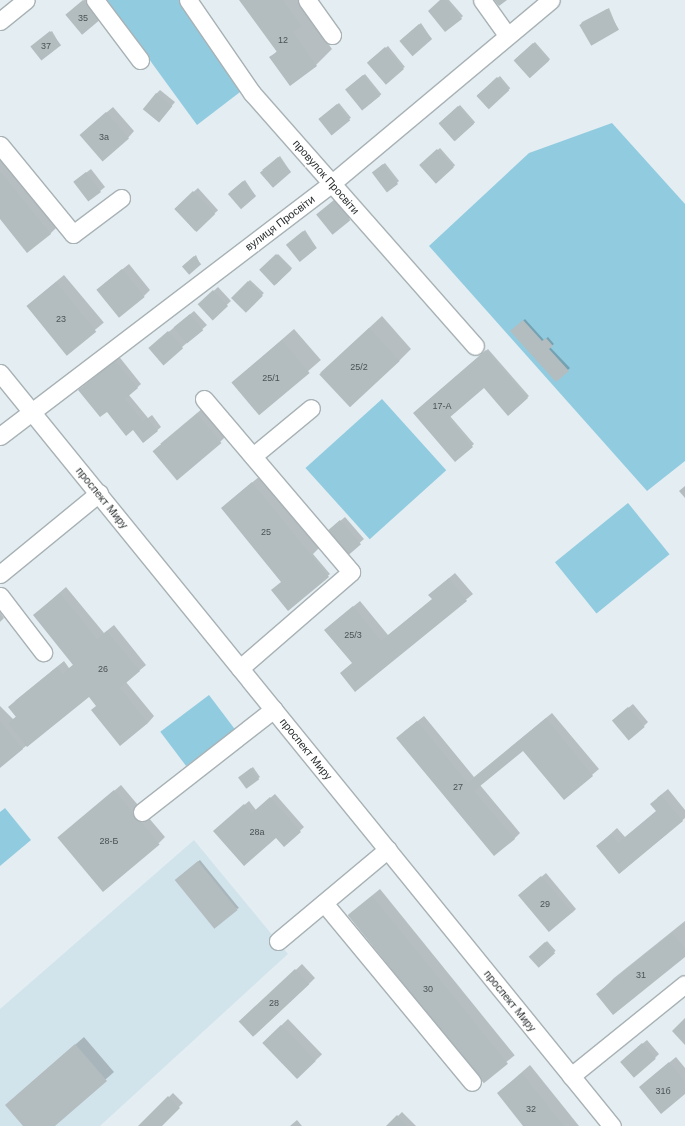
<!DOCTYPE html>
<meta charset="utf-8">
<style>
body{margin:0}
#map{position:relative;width:685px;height:1126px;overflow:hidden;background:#e4eef2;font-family:Helvetica,sans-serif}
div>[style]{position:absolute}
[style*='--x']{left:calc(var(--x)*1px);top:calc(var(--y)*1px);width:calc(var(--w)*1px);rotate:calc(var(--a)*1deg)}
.built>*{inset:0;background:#d2e4eb}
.green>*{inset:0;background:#91cbe0;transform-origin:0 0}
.shadow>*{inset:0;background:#0003;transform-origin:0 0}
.building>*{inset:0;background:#b3bdc0;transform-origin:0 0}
.roads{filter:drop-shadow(1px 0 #a8b2b5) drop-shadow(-1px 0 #a8b2b5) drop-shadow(0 1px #a8b2b5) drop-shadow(0 -1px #a8b2b5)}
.minor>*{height:17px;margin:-8.5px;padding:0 8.5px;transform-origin:8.5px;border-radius:8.5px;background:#fff}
span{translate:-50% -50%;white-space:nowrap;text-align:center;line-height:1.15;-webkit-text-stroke:4px #fff;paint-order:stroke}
.number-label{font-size:9px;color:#4c5253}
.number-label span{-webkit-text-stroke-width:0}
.street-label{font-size:11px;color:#2a2e2f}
</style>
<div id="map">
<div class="built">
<i style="clip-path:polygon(194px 840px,288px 954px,100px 1126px,0 1126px,0 1009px)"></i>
</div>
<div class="green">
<i style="clip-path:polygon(106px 0,183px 0,244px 89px,197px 125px)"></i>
<i style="clip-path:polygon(612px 123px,685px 204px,685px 461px,647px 491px,429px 246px,529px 153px)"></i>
<i style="left:382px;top:399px;width:96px;height:103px;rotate:48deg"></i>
<i style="left:628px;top:503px;width:66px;height:94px;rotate:51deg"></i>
<i style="left:209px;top:695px;width:43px;height:61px;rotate:53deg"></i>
<i style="clip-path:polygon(5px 808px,31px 840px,0 866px,0 812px)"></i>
</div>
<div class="shadow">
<i style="clip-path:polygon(84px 0,86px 0,101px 18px,66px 15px)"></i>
<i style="clip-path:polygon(241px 0,311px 0,309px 17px,332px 49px,316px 65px,271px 57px,277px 51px)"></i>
<i style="clip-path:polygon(441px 0,449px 0,463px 16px,461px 18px)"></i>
<i style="clip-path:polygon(609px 8px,618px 30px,581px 24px,582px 22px)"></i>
<i style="clip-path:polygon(421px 23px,431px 38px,402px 39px)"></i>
<i style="clip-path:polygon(52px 31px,60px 45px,34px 45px)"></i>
<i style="left:535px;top:42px;width:23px;height:27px;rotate:49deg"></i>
<i style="clip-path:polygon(388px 46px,405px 67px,403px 68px,369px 61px)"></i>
<i style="left:365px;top:74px;width:26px;height:24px;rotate:51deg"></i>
<i style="left:500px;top:76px;width:16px;height:30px;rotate:50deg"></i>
<i style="clip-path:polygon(160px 90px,175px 102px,159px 121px,156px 94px)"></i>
<i style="left:339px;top:103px;width:19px;height:25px;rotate:51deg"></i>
<i style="left:460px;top:105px;width:23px;height:28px;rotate:49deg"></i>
<i style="clip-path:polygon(113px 107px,134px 131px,128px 138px,87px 129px)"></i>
<i style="clip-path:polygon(0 144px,62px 222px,50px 234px,0 218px)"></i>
<i style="left:440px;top:148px;width:23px;height:26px;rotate:49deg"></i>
<i style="clip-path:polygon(280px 156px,290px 171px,262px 170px)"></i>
<i style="clip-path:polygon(385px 163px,399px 181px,388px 191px,375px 171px)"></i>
<i style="clip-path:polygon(91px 169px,105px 187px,89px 200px,79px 178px)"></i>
<i style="clip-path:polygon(245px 180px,255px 195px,230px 192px)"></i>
<i style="left:198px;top:188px;width:30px;height:31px;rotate:48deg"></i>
<i style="clip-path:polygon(336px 200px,351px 217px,333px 233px,320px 213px)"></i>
<i style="clip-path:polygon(305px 230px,316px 247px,289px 244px)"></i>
<i style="left:278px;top:254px;width:20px;height:23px;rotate:45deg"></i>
<i style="clip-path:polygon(196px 255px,200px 264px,184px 265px)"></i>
<i style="clip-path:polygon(129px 264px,150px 290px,144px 296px,104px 284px)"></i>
<i style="left:64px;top:275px;width:62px;height:48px;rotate:50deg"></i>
<i style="left:250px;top:280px;width:19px;height:25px;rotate:43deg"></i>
<i style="left:218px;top:287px;width:19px;height:25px;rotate:47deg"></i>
<i style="clip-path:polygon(194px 311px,207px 325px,163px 364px,154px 344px)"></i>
<i style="clip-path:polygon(382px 316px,411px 349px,399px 361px,320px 373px)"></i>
<i style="clip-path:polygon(525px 319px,544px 340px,548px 337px,554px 344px,550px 347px,570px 368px,556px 381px,511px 331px)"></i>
<i style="left:294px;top:329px;width:41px;height:82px;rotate:49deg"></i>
<i style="clip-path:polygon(488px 349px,529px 396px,508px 414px,484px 386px,450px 416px,474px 444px,455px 461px,414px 413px)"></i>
<i style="clip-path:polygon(117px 354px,141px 384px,129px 395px,148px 418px,152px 415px,161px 427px,144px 442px,103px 371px)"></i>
<i style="clip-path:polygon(203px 408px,226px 436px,220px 442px,160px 444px)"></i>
<i style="clip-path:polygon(261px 475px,320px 547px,313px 554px,330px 574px,288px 609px,282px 582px,222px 508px)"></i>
<i style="clip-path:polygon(345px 517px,364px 539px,347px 554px,332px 528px)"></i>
<i style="clip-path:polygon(455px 573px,473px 594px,355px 691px,353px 663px,332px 624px,360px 601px,388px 635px,433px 599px,429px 595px)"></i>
<i style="clip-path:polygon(66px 587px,104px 633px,114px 625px,146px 665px,126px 682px,154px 716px,148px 723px,97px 705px,89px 695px,0 767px,0 706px,13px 719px,17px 716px,10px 707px,16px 700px,64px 661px,69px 668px,74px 664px,34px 615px)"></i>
<i style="clip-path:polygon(0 612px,4px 618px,0 622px)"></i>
<i style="clip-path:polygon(633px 704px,648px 722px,644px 726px,617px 717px)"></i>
<i style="clip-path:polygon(552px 713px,599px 769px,564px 799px,523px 749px,480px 785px,520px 833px,514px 839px,404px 732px,424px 716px,474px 777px)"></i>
<i style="clip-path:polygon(253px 767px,260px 777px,247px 787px,241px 776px)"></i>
<i style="clip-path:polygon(121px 785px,165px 837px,159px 843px,59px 838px)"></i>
<i style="clip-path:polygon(668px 789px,685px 810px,685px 818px,620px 873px,604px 840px,617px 828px,625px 837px,657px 811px,657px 798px)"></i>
<i style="clip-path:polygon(275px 794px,304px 827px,284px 846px,276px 837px,219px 827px,249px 801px,256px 810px)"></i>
<i style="clip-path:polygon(200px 860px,239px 908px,237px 909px,178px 878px)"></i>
<i style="clip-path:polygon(546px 873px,576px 909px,572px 913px,519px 896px)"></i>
<i style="left:380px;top:889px;width:214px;height:41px;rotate:51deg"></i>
<i style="clip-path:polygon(685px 921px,685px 956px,598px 994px,614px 978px)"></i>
<i style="left:547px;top:941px;width:13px;height:23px;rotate:48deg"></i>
<i style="clip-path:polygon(302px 964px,315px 978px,309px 984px,247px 1016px)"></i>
<i style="left:288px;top:1019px;width:49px;height:34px;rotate:46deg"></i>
<i style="clip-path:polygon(84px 1037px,114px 1072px,53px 1126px,24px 1126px,15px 1097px)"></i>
<i style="clip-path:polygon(647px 1040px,659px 1054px,655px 1058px,625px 1058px)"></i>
<i style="clip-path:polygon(676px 1057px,685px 1068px,685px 1093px,647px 1081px)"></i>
<i style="clip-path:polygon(530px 1065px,579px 1126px,525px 1126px,498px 1093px)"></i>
<i style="clip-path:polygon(173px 1093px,183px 1103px,160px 1126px,140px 1126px)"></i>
<i style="clip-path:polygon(402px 1112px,416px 1126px,388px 1126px)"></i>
<i style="clip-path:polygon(297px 1120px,302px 1126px,290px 1126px)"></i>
</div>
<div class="building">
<i style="left:83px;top:0;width:26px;height:23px;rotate:50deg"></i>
<i style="clip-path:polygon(239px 0,283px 0,302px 26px,293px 32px,317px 66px,290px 86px,269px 57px,277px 52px)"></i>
<i style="clip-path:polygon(440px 0,446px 0,462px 19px,445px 32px,428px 11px)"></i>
<i style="clip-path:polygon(494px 0,507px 0,499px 6px)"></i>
<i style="left:607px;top:9px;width:24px;height:32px;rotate:60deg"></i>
<i style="left:419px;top:24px;width:20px;height:26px;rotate:49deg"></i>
<i style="left:50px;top:31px;width:18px;height:25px;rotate:52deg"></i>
<i style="left:533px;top:43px;width:24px;height:26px;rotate:48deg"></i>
<i style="left:385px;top:47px;width:29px;height:24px;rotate:49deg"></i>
<i style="left:363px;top:75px;width:27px;height:23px;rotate:51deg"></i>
<i style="left:497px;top:77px;width:18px;height:28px;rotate:47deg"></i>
<i style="left:156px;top:93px;width:21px;height:21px;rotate:39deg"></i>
<i style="left:337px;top:104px;width:21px;height:24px;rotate:51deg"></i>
<i style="left:458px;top:106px;width:24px;height:26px;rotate:48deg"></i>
<i style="left:106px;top:112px;width:35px;height:35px;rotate:49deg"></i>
<i style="left:437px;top:149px;width:25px;height:24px;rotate:48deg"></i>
<i style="left:278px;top:157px;width:20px;height:24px;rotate:49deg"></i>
<i style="left:383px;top:164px;width:25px;height:14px;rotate:53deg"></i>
<i style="clip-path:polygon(0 171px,51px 234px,27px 253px,0 219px)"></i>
<i style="left:86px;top:172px;width:25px;height:16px;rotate:53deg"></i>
<i style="left:243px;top:181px;width:20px;height:20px;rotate:49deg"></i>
<i style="left:193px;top:191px;width:32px;height:26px;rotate:46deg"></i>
<i style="left:334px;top:200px;width:26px;height:23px;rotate:51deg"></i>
<i style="left:303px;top:231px;width:22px;height:22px;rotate:51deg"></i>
<i style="left:276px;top:254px;width:22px;height:23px;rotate:47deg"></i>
<i style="left:194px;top:256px;width:11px;height:16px;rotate:49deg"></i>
<i style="left:122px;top:269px;width:36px;height:33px;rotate:51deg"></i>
<i style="left:248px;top:281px;width:21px;height:24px;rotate:45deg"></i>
<i style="left:56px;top:282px;width:64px;height:38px;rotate:51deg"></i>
<i style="left:213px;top:290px;width:22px;height:21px;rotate:47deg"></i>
<i style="left:190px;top:314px;width:21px;height:21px;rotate:51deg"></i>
<i style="clip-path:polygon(523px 320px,542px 341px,546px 338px,553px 346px,549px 349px,569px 371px,556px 382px,510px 331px)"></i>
<i style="left:369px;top:328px;width:45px;height:68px;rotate:47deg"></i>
<i style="left:168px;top:331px;width:23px;height:26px;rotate:49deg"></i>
<i style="left:282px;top:340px;width:43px;height:66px;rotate:50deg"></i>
<i style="clip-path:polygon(486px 350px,528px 398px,508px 416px,484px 388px,449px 418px,473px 447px,455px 462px,413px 413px)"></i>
<i style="clip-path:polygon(112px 357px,138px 388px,125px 399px,143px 421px,147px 418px,158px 431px,143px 443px,133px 430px,126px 436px,107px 412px,100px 417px,78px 390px,102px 371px,99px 368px)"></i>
<i style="left:197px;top:414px;width:38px;height:58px;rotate:50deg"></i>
<i style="clip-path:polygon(252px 482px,329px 577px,288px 611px,271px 590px,281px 582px,221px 508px)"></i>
<i style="clip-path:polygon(685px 486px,685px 498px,679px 491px)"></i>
<i style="left:340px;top:520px;width:32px;height:18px;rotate:49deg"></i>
<i style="clip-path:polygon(449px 578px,467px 601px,355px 692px,340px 673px,352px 663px,324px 630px,353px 606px,381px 641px,432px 599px,428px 595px)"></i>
<i style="clip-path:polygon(60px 593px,97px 639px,107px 631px,140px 671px,120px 688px,148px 723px,120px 746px,91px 710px,96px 706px,89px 697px,27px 747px,8px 723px,16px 717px,8px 707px,57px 667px,63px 674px,73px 665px,33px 615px)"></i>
<i style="left:628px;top:707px;width:26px;height:21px;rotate:50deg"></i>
<i style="clip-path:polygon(546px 718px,593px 776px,564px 800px,523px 751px,474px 791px,515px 839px,494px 856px,396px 738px,417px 721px,468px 783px)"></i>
<i style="clip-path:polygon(0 721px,23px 749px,0 768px)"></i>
<i style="left:251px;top:768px;width:14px;height:16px;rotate:54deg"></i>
<i style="left:114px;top:790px;width:71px;height:74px;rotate:50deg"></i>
<i style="clip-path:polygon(661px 795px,683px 821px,619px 874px,596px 846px,611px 834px,618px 843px,656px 811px,650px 804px)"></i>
<i style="clip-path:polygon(270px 797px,301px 832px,284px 847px,276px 838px,244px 866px,213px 831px,244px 804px,252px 813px)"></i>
<i style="left:198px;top:861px;width:63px;height:30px;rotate:51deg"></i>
<i style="left:541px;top:876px;width:48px;height:30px;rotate:50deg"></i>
<i style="left:372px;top:896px;width:216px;height:31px;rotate:51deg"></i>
<i style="clip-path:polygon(672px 933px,685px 948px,685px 957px,613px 1015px,596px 994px)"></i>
<i style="left:545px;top:942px;width:15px;height:22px;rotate:48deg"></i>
<i style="left:295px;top:969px;width:21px;height:77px;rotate:47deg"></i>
<i style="clip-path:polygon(685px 1018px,685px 1045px,672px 1031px)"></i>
<i style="left:281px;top:1025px;width:50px;height:26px;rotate:46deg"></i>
<i style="left:642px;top:1043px;width:21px;height:29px;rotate:49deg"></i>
<i style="clip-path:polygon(75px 1044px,107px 1081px,55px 1126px,23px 1126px,5px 1105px)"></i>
<i style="clip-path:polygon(669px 1062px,685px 1082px,685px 1094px,661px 1114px,639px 1087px)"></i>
<i style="clip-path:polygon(522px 1073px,564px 1126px,523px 1126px,497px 1093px)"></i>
<i style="clip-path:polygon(168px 1096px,180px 1108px,162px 1126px,138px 1126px)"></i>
<i style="clip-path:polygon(397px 1115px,408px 1126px,386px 1126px)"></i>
</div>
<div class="roads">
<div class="minor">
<i style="--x:95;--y:0;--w:75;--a:53.1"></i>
<i style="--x:188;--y:0;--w:113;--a:55.5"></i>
<i style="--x:252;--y:93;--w:337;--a:48.6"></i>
<i style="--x:307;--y:0;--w:43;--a:54.5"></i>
<i style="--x:482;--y:0;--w:43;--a:54.5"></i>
<i style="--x:0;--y:21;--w:33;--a:-39"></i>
<i style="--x:0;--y:145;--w:115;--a:50.6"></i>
<i style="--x:73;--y:234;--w:60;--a:-36.9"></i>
<i style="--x:0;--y:373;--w:970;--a:50.9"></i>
<i style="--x:204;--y:399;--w:227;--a:49.6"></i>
<i style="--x:351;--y:572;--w:147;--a:139.1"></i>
<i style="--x:0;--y:436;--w:417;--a:-37.3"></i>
<i style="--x:332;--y:183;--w:285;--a:-39.9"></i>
<i style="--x:253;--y:456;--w:75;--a:-39.6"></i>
<i style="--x:0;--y:574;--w:128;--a:-39.3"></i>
<i style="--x:0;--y:596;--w:71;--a:52.5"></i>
<i style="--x:142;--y:812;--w:167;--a:-38"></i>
<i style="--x:324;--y:903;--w:232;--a:50.4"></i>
<i style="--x:278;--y:941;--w:143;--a:-39.9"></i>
<i style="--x:571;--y:1076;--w:146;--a:-38.9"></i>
</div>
</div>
<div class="number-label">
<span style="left:83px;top:18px">35</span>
<span style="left:283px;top:40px">12</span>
<span style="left:46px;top:46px">37</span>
<span style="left:104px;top:137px">3а</span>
<span style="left:61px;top:319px">23</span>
<span style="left:359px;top:367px">25/2</span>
<span style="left:271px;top:378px">25/1</span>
<span style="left:442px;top:406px">17-А</span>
<span style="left:266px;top:532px">25</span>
<span style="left:353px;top:635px">25/3</span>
<span style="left:103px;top:669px">26</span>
<span style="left:458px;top:787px">27</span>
<span style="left:257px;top:832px">28а</span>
<span style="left:109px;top:841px">28-Б</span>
<span style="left:545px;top:904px">29</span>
<span style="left:641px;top:975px">31</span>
<span style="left:428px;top:989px">30</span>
<span style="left:274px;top:1003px">28</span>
<span style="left:663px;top:1091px">31б</span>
<span style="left:531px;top:1109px">32</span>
</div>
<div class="street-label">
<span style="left:326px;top:177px;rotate:49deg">провулок Просвіти</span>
<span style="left:280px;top:223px;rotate:-37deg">вулиця Просвіти</span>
<span style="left:102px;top:498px;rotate:51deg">проспект Миру</span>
<span style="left:306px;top:749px;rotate:51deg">проспект Миру</span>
<span style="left:510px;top:1001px;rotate:51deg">проспект Миру</span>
</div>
</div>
